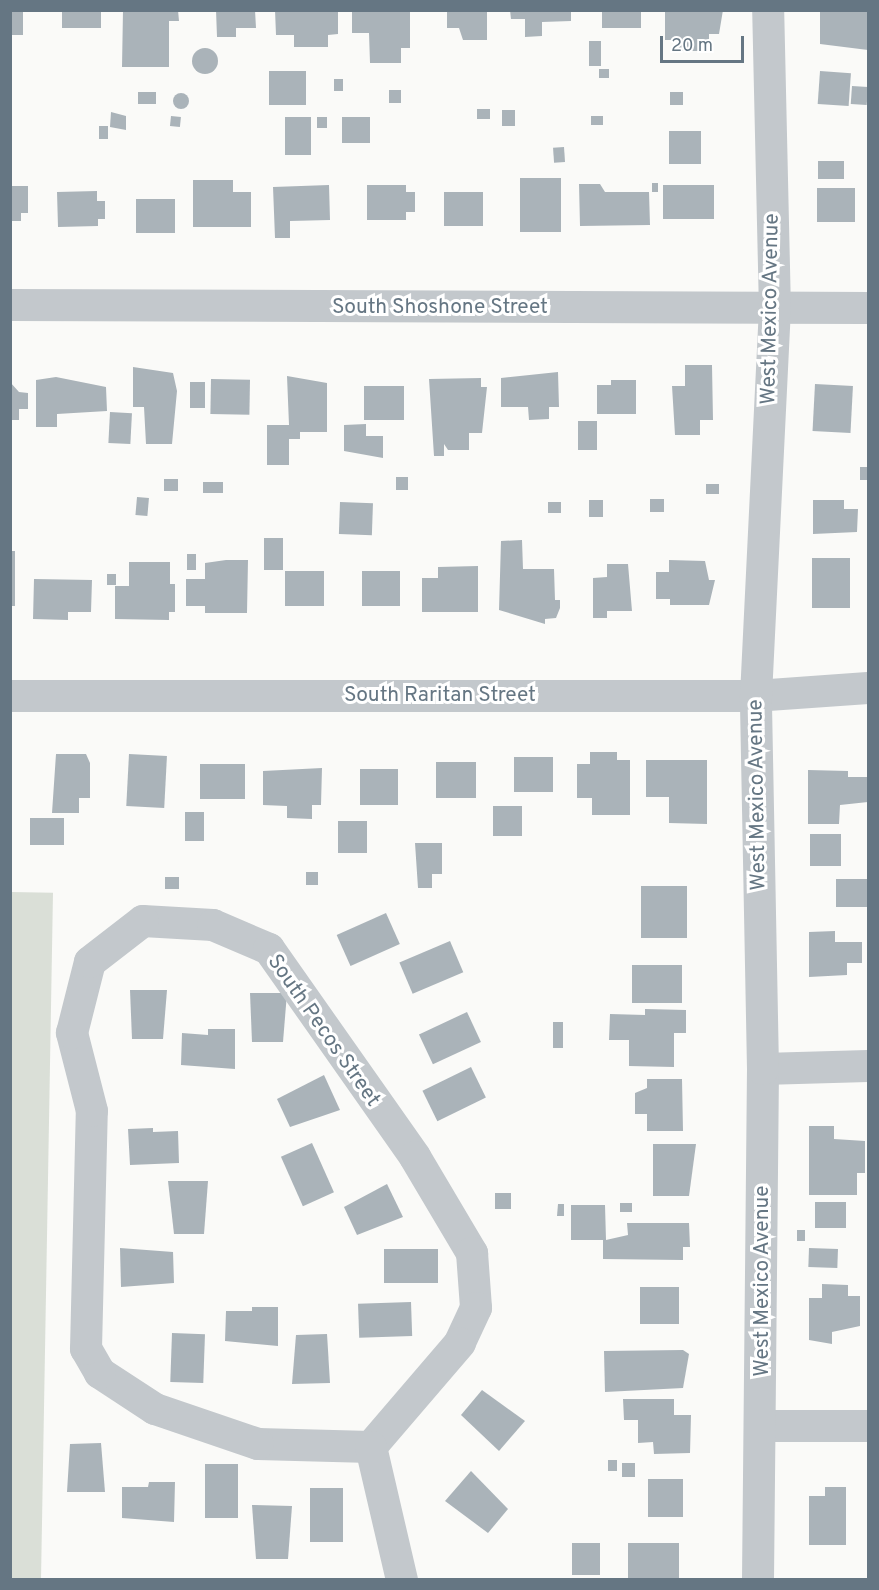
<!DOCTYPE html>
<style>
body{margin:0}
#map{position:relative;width:879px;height:1590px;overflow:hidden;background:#fafaf8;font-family:Overpass,sans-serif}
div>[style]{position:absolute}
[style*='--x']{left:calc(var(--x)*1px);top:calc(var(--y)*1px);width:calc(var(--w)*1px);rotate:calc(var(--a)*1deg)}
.green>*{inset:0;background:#dadfd7;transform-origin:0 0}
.building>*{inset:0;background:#aab3b9;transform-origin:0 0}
.round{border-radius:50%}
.minor>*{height:32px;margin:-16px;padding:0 16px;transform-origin:16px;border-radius:16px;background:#c3c8cc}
span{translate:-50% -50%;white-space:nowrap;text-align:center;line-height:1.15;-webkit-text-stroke:6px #fff;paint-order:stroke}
.street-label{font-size:21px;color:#657683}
.frame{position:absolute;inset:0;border:12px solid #657683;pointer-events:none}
.scale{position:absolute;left:660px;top:36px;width:84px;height:27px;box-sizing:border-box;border:3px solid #657683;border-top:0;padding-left:8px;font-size:18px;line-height:21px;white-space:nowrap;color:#657683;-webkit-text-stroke:4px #fff;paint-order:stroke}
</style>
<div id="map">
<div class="green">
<i style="left:11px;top:892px;width:42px;height:687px;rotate:1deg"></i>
</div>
<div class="building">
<i style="left:10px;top:10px;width:13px;height:25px"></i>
<i style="left:62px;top:10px;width:39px;height:18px"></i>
<i style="clip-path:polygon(123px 10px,178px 10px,179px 21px,169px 21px,169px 67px,122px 67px)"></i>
<i style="clip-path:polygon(216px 10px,255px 10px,256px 28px,236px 28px,236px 37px,217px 37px)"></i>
<i style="clip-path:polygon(275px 10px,338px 10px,338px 34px,328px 35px,328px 47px,294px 47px,294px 35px,276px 35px)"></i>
<i style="clip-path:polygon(352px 10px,410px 10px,410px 48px,401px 48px,401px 63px,370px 63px,369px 33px,352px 33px)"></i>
<i style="clip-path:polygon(447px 10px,487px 10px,487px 40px,463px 40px,459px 28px,447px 28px)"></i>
<i style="clip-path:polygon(510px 10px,571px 10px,571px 21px,542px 22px,542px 36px,525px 37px,525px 19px,511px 19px)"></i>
<i style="left:602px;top:10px;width:39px;height:18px"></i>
<i style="clip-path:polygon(665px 10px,723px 10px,719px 34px,709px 34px,709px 51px,678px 51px,678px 40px,665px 40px)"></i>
<i style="clip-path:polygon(820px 10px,868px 10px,868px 50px,820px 44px)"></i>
<i style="left:589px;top:41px;width:12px;height:25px"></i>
<i class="round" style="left:192px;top:48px;width:26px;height:26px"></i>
<i style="left:599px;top:69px;width:10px;height:9px"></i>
<i style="left:306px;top:71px;width:34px;height:37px;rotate:90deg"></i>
<i style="left:820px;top:71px;width:31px;height:33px;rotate:4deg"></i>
<i style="left:334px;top:79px;width:9px;height:12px"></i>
<i style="left:852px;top:86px;width:16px;height:18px;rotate:4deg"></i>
<i style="left:389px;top:90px;width:12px;height:13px"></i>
<i style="left:156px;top:92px;width:12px;height:18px;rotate:90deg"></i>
<i style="left:670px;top:92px;width:13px;height:13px"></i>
<i class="round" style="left:173px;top:93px;width:16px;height:16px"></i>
<i style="left:477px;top:109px;width:13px;height:10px"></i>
<i style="left:515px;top:110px;width:16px;height:13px;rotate:90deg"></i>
<i style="clip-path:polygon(111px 112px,126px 116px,126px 130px,110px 127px)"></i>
<i style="left:171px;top:116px;width:10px;height:10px;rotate:6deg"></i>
<i style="left:591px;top:116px;width:12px;height:9px"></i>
<i style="left:285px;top:117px;width:26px;height:38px"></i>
<i style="left:317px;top:117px;width:10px;height:11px"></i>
<i style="left:342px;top:117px;width:28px;height:26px"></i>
<i style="left:99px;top:126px;width:9px;height:13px"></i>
<i style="left:701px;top:131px;width:33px;height:32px;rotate:90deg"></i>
<i style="left:564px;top:147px;width:15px;height:11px;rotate:86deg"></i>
<i style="left:818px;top:161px;width:26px;height:18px"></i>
<i style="left:520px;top:178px;width:41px;height:54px"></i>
<i style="clip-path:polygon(193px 180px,233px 180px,233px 192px,251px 192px,251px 227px,193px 227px)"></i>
<i style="left:652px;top:183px;width:6px;height:9px"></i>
<i style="clip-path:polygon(579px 184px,600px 184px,605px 192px,649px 192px,650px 225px,580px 226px)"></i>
<i style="clip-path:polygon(329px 185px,330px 220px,290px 221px,290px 238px,275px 238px,273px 187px)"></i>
<i style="clip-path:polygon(367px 185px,406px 185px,406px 192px,415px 192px,415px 212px,406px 212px,406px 220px,367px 220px)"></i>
<i style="left:663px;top:185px;width:51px;height:34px"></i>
<i style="clip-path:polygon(10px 186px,28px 186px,28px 213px,21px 213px,21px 221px,10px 221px)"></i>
<i style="left:817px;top:188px;width:38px;height:34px"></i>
<i style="clip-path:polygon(97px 191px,97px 201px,105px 201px,105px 219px,98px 219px,98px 226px,58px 227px,57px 192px)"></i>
<i style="left:444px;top:192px;width:39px;height:34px"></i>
<i style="left:136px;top:199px;width:39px;height:34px"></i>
<i style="clip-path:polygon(685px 365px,712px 365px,713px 420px,700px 420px,700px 435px,675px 435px,672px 386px,685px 386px)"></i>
<i style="clip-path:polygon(133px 367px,173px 373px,177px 391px,172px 444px,146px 444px,144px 407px,133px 407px)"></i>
<i style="clip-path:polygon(558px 372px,559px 407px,549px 407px,549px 419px,529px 420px,528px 407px,501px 407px,501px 378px)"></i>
<i style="clip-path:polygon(287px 376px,327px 383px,327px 432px,300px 432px,300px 439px,289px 439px,289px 465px,267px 465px,267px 425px,289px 425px)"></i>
<i style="clip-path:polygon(56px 377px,106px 387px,107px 411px,57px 414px,57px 427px,36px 427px,36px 380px)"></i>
<i style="clip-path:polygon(481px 378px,481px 387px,487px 387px,482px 433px,469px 433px,469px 450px,448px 450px,444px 444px,444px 456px,434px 456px,429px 379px)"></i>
<i style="left:211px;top:379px;width:39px;height:35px;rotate:1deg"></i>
<i style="clip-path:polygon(611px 380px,636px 380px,636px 414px,597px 414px,597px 385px,611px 385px)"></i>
<i style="clip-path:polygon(10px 382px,19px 392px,28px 393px,28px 409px,19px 409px,19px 420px,10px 420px)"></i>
<i style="left:190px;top:382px;width:15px;height:26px"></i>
<i style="left:815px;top:384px;width:38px;height:47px;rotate:3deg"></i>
<i style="left:364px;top:386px;width:40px;height:34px"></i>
<i style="left:110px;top:412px;width:22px;height:31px;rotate:3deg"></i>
<i style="left:578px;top:421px;width:19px;height:29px"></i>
<i style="clip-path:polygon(366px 424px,366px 436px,383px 436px,383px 458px,344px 451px,344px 425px)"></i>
<i style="left:860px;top:467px;width:7px;height:13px"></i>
<i style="left:396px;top:477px;width:12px;height:13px"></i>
<i style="left:164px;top:479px;width:14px;height:12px"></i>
<i style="left:203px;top:482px;width:20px;height:11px"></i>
<i style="left:706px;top:484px;width:13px;height:10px"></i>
<i style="left:137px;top:497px;width:12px;height:18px;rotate:5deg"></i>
<i style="left:650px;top:499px;width:14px;height:13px"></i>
<i style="left:589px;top:500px;width:14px;height:17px"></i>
<i style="clip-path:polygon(813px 500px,844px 500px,844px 509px,858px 509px,857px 532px,813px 534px)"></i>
<i style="left:340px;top:502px;width:33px;height:32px;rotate:2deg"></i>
<i style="left:548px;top:502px;width:13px;height:11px"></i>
<i style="left:283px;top:538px;width:32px;height:19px;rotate:90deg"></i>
<i style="clip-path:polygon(522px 540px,523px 569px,554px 569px,555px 600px,560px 600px,560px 608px,556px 618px,545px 619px,545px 624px,499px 610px,501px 541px)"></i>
<i style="left:10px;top:551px;width:5px;height:55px"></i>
<i style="left:187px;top:554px;width:9px;height:16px"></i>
<i style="left:812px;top:558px;width:38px;height:50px"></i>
<i style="clip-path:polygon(226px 560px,248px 560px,247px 613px,205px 613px,205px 606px,186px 606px,186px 579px,205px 579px,205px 563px)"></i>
<i style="clip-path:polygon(669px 560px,705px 561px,709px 580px,715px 580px,709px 605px,670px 605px,670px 599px,656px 599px,656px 572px,669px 572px)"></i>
<i style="clip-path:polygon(129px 562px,170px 562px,170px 584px,175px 584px,175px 612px,169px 612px,169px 620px,115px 619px,115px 586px,129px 586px)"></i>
<i style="clip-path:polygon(607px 564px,628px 564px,632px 611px,607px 611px,607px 618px,593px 618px,593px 578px,607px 577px)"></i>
<i style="clip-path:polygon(478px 566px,478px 612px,422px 612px,422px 578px,438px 578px,438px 567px)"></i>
<i style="left:285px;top:571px;width:39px;height:35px"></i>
<i style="left:362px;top:571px;width:38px;height:35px"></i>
<i style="left:107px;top:574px;width:9px;height:11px"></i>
<i style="clip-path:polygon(34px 579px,92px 580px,91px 612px,68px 612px,68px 620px,33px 619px)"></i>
<i style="clip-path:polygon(590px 752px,617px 752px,617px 760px,630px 760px,630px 815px,592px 815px,592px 798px,577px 798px,577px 764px,590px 764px)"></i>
<i style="clip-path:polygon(56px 754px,86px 754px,90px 763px,90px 798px,79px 798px,79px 813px,52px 813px)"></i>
<i style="left:129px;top:754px;width:38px;height:52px;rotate:3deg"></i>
<i style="left:514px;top:757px;width:39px;height:35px"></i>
<i style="clip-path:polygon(646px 760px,707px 760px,707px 824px,669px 823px,669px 797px,646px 797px)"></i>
<i style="left:436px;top:762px;width:40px;height:36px"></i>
<i style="left:200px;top:764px;width:45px;height:35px"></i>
<i style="clip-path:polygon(322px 768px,321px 805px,312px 805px,312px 819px,287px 818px,287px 806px,263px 805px,263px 771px)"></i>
<i style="left:360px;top:769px;width:38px;height:36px"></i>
<i style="clip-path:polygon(808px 770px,848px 771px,848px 777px,868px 777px,868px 802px,840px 805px,839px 824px,808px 824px)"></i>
<i style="left:493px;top:806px;width:29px;height:30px"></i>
<i style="left:185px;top:812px;width:19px;height:29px"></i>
<i style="left:30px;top:818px;width:34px;height:27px"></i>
<i style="left:338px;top:821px;width:29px;height:32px"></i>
<i style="left:810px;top:834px;width:31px;height:32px"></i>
<i style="clip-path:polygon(415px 843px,442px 843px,442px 874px,432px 874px,432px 888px,418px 888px)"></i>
<i style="left:306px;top:872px;width:12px;height:13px"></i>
<i style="left:165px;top:877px;width:14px;height:12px"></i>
<i style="left:836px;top:879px;width:32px;height:28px"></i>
<i style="left:641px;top:886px;width:46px;height:52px"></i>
<i style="left:386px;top:913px;width:34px;height:54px;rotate:66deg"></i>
<i style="clip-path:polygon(835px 931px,835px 942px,862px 942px,862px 963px,847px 963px,847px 975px,809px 977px,809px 932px)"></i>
<i style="left:450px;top:941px;width:34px;height:55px;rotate:67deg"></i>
<i style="left:632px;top:965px;width:50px;height:38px"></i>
<i style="clip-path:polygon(130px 990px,167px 990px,163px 1039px,132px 1039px)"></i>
<i style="clip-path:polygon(250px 993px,287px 993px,283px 1042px,252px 1042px)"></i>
<i style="clip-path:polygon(645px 1009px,686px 1010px,686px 1033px,674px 1033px,674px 1067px,629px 1066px,629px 1040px,609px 1040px,610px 1014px,645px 1015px)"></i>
<i style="left:467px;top:1012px;width:33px;height:53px;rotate:65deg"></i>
<i style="left:553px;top:1022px;width:10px;height:26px"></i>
<i style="clip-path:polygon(208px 1029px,235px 1029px,235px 1069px,181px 1065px,182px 1033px,208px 1035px)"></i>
<i style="left:471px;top:1067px;width:34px;height:54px;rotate:64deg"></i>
<i style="clip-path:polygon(324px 1075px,340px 1110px,290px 1127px,277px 1099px)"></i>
<i style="clip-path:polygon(647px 1079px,682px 1079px,683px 1131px,647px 1131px,647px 1114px,635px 1114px,635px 1093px,647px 1088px)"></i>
<i style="clip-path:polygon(809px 1126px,834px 1126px,834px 1139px,865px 1141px,865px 1173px,857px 1173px,857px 1195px,809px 1195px)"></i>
<i style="clip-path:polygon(153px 1128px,153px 1132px,178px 1131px,179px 1163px,130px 1165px,128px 1129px)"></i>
<i style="left:312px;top:1143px;width:54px;height:34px;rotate:66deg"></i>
<i style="clip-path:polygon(653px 1144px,696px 1144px,689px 1196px,653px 1196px)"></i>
<i style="clip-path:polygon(168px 1181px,208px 1181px,204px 1234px,174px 1234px)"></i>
<i style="clip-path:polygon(387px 1184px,403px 1217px,357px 1235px,344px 1207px)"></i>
<i style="left:511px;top:1193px;width:16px;height:16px;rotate:90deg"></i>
<i style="left:815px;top:1202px;width:31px;height:26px"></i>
<i style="left:620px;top:1203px;width:12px;height:9px"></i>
<i style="clip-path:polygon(558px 1204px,564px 1204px,564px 1216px,557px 1216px)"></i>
<i style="clip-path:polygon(571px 1205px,605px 1205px,606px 1240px,628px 1235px,627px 1223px,689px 1223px,690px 1247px,683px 1247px,683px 1260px,603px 1259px,603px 1240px,571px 1240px)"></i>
<i style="left:797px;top:1230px;width:8px;height:11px"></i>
<i style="clip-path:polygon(120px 1248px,173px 1252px,174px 1283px,121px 1287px)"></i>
<i style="left:809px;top:1248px;width:29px;height:19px;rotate:2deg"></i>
<i style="left:384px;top:1249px;width:54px;height:34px"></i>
<i style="clip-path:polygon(822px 1284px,848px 1285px,848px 1296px,860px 1296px,860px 1326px,832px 1332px,832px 1344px,809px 1340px,809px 1298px,822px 1298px)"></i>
<i style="left:640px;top:1287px;width:39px;height:37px"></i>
<i style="left:411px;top:1302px;width:34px;height:53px;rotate:88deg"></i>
<i style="clip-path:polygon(252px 1307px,278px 1307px,278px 1346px,225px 1341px,226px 1311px,252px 1311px)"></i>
<i style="left:172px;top:1333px;width:33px;height:49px;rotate:2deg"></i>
<i style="clip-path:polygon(327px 1334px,330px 1383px,292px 1384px,296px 1335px)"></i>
<i style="clip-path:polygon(683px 1350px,689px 1354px,683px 1388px,605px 1392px,604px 1351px)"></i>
<i style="clip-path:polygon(482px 1390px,525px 1421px,499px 1451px,461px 1415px)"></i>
<i style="clip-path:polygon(623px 1399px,674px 1399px,674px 1415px,691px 1415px,690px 1453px,654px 1454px,653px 1442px,638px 1443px,638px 1420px,624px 1420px)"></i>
<i style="clip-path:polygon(101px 1443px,105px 1492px,67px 1492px,70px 1444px)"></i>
<i style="left:608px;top:1460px;width:9px;height:11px"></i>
<i style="left:622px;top:1463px;width:13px;height:14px"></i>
<i style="left:205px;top:1464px;width:33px;height:54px"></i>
<i style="clip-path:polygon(471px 1471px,508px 1509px,488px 1533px,445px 1501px)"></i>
<i style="left:648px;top:1479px;width:35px;height:38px"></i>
<i style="clip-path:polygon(149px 1482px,175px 1482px,174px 1522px,122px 1518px,122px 1487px,148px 1487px)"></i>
<i style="clip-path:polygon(825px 1487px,846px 1487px,846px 1545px,809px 1545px,809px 1496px,825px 1496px)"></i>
<i style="left:310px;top:1488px;width:33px;height:54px"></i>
<i style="clip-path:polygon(252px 1505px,292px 1506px,288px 1559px,256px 1559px)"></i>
<i style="left:572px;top:1543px;width:28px;height:32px"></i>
<i style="left:628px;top:1543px;width:51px;height:37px"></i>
</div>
<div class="minor">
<i style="--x:10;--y:305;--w:858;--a:0.2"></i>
<i style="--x:10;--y:696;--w:746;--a:0"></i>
<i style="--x:756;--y:696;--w:112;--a:-4.1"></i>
<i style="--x:143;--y:921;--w:70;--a:3.3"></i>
<i style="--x:213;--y:925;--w:61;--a:23.2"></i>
<i style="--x:269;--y:949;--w:254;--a:54.9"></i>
<i style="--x:415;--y:1157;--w:112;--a:59.3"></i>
<i style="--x:472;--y:1253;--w:55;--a:85.8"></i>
<i style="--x:476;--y:1308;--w:38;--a:115"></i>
<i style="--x:460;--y:1343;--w:137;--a:130.6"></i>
<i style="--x:371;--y:1447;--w:113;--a:-178.5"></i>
<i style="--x:258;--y:1444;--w:109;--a:-161.2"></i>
<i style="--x:155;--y:1409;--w:66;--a:-146.8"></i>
<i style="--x:100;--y:1373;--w:28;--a:-120"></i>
<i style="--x:86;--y:1349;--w:238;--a:-88.6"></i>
<i style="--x:92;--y:1111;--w:81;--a:-104.4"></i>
<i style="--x:72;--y:1033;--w:73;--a:-75.8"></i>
<i style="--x:90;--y:962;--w:67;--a:-37.7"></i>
<i style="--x:763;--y:1069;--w:105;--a:-1.6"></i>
<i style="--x:763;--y:1426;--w:105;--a:0"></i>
<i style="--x:371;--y:1447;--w:137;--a:76.9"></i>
<i style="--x:758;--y:1580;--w:511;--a:-89.44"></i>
<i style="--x:763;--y:1069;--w:373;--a:-91.1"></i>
<i style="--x:756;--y:696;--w:385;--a:-87.2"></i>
<i style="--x:775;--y:311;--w:301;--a:-91.3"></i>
</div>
<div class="street-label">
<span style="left:440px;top:308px">South Shoshone Street</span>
<span style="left:771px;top:309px;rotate:-89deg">West Mexico Avenue</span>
<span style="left:440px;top:696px">South Raritan Street</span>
<span style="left:758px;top:795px;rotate:-91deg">West Mexico Avenue</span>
<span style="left:323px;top:1031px;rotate:55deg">South Pecos Street</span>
<span style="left:763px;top:1281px;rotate:-90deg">West Mexico Avenue</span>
</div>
<div class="frame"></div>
<div class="scale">20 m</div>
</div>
